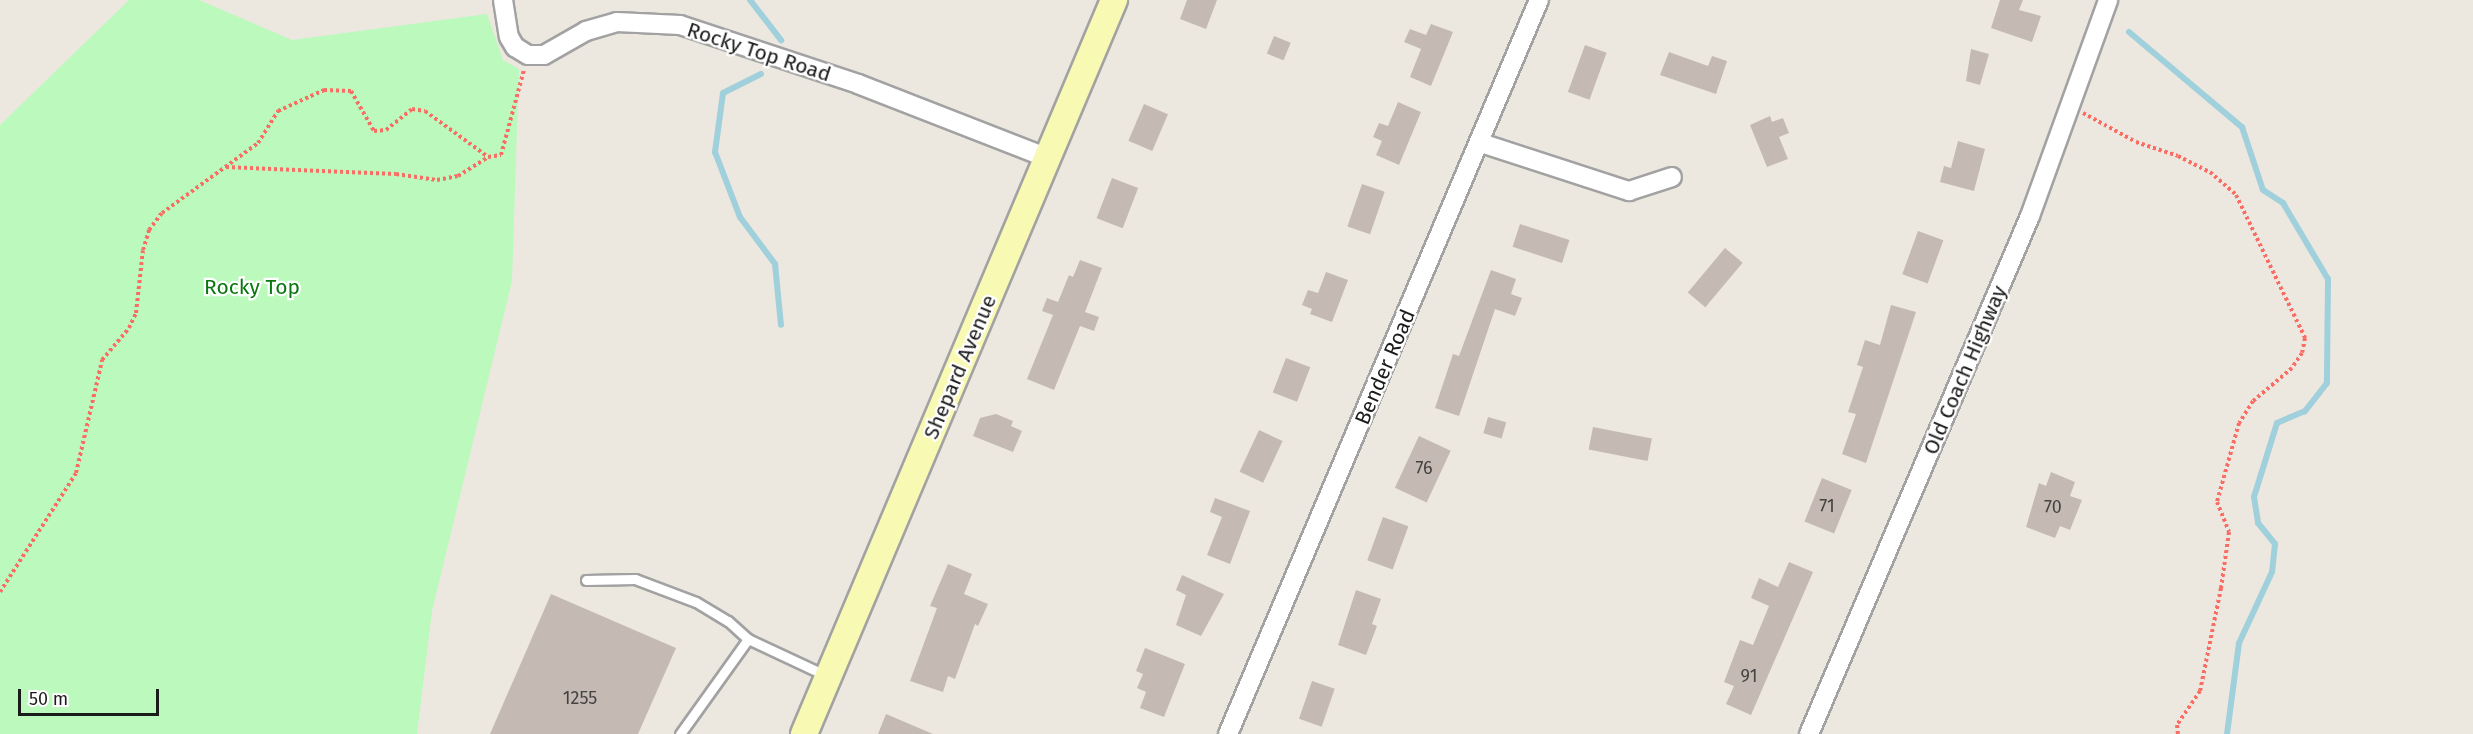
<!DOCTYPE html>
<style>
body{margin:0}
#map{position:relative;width:2473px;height:734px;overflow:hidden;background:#ece8e0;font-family:"Fira Sans",sans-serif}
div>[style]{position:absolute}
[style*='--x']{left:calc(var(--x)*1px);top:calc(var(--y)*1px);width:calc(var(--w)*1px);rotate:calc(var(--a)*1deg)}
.park>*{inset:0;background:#bbf9bd}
.stream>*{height:6px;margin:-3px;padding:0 3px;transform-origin:3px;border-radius:3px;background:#a0d0db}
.building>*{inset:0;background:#c4bab3;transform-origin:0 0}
.path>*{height:4px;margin-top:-2px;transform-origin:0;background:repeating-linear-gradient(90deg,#f96d64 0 3px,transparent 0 6px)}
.roads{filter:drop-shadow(2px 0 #a2a2a2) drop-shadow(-2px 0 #a2a2a2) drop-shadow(0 2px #a2a2a2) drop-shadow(0 -2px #a2a2a2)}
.service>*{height:9px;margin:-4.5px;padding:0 4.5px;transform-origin:4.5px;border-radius:4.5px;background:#fff}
.minor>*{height:18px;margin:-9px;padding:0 9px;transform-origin:9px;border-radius:9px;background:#fff}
.secondary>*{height:26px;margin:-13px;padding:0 13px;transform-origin:13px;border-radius:13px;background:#f8f9b2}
span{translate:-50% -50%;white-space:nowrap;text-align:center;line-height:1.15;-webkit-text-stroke:4.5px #fff;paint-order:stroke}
.number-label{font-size:18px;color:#454341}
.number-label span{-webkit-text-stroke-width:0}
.street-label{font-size:21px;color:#1b1b1b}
.park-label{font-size:21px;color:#0b7610}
.scale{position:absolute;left:18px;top:689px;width:141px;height:27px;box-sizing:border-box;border:3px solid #1b1b1b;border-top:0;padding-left:8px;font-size:18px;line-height:21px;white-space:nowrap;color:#1b1b1b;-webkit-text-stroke:4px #fff;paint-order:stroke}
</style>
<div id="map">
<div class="park">
<i style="clip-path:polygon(129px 0,199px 0,292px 40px,487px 14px,503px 60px,519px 69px,512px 281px,432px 611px,417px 734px,0 734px,0 125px)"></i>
</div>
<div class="stream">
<i style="--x:750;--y:0;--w:51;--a:52.2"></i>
<i style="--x:2129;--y:32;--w:148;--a:40.1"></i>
<i style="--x:2242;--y:127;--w:66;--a:71.6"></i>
<i style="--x:2263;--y:190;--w:24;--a:33"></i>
<i style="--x:2283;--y:203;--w:88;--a:59.4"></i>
<i style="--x:2328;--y:279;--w:104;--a:90.6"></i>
<i style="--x:2327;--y:383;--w:36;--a:128"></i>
<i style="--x:2305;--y:411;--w:30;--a:157"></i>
<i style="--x:2277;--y:423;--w:77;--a:107.3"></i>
<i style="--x:2254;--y:497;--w:26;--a:81"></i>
<i style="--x:2258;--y:523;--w:27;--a:51"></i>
<i style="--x:2275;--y:544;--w:28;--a:96"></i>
<i style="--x:2272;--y:572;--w:78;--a:114.9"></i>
<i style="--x:2239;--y:643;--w:92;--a:97.5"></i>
<i style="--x:761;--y:74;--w:42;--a:153.4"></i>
<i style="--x:723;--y:93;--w:60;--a:97.7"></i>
<i style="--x:715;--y:152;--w:70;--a:69"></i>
<i style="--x:740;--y:217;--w:59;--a:53.3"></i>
<i style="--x:775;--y:264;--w:61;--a:84.4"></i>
</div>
<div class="building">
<i style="clip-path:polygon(1187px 0,1217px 0,1206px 29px,1180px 19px)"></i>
<i style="clip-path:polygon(2000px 0,2023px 0,2019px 10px,2041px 16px,2032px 42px,1991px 28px)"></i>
<i style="clip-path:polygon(1431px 24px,1453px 32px,1431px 86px,1410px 77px,1421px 49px,1404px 42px,1410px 29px,1426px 35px)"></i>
<i style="left:1274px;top:36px;width:18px;height:19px;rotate:22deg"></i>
<i style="left:1585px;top:45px;width:23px;height:50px;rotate:20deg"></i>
<i style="clip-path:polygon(1971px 49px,1989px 54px,1980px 85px,1966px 81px)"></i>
<i style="clip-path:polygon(1669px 52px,1708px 66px,1712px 56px,1727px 61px,1716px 94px,1660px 75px)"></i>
<i style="clip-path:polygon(1398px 102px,1421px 112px,1399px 165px,1376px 155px,1382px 141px,1373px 137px,1379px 123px,1388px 126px)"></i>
<i style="left:1144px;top:104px;width:26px;height:40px;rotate:23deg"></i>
<i style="clip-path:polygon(1770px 116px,1772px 122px,1783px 118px,1789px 133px,1779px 137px,1788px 159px,1767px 167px,1750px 125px)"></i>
<i style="clip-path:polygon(1958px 141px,1985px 149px,1974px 191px,1940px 182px,1944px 166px,1951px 168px)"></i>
<i style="left:1112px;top:178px;width:28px;height:43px;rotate:21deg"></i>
<i style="left:1362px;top:184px;width:24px;height:45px;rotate:19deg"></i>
<i style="left:1520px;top:224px;width:52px;height:24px;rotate:18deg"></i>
<i style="left:1918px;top:231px;width:27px;height:46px;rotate:20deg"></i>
<i style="left:1725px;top:248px;width:23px;height:58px;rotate:40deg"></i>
<i style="clip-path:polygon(1080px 260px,1102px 268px,1085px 312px,1099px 317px,1094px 331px,1080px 326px,1054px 390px,1027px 379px,1053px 315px,1042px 311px,1047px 298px,1058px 302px,1069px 275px,1073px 277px)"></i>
<i style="clip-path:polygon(1491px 270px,1516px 279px,1511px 294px,1522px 298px,1515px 316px,1495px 309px,1459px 416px,1435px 408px,1453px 354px,1459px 356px)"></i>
<i style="clip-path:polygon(1326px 272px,1348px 280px,1332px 322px,1310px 314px,1312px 309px,1302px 305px,1308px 290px,1318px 293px)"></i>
<i style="clip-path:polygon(1891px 305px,1916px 312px,1866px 463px,1842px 454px,1856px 414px,1848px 412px,1863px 367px,1857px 365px,1865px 340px,1880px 345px)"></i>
<i style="left:1286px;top:358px;width:26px;height:37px;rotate:21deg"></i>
<i style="clip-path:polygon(996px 414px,1013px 421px,1011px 426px,1022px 431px,1013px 452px,973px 436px,980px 418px)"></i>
<i style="left:1488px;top:417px;width:19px;height:17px;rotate:16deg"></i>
<i style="left:1593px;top:427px;width:60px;height:23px;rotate:11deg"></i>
<i style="left:1259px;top:430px;width:26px;height:46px;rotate:25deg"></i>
<i style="left:1419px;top:436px;width:35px;height:57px;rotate:25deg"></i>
<i style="clip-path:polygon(2051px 472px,2075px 482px,2070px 496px,2082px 500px,2070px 530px,2060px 526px,2055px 538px,2026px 527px,2039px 483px,2046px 486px)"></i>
<i style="left:1822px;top:478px;width:32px;height:47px;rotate:22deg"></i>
<i style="clip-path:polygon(1215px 498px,1250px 511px,1230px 564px,1207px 555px,1222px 517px,1210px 512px)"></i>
<i style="left:1383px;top:517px;width:27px;height:46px;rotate:20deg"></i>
<i style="clip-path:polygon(1789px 562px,1813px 572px,1751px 715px,1726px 704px,1734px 686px,1724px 682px,1740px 640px,1753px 645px,1769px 606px,1751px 598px,1759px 578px,1778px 587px)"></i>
<i style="clip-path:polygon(948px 564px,972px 574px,964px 594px,988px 604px,978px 626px,975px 624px,955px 679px,948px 676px,943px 692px,910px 681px,937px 608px,930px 606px)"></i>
<i style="clip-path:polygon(1182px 575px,1224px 594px,1201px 636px,1176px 625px,1186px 595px,1176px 590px)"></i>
<i style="clip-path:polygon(1356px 590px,1381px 599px,1372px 624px,1377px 626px,1366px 655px,1338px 645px)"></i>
<i style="clip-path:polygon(551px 594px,676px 648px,638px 734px,490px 734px)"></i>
<i style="clip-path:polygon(1145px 648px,1185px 664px,1164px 717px,1140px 708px,1146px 692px,1137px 688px,1143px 674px,1136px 671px)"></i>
<i style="left:1312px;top:681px;width:24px;height:40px;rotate:19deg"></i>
<i style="clip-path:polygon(886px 714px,933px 734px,878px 734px)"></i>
</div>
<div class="path">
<i style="--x:2083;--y:113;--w:60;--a:28.7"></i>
<i style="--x:2136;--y:142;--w:44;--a:18.4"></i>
<i style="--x:2178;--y:156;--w:36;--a:27"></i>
<i style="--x:2210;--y:172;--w:35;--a:41"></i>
<i style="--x:2236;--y:195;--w:159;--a:64.2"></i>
<i style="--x:2305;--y:338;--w:15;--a:101"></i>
<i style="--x:2302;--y:353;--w:18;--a:124"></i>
<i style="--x:2292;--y:368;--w:51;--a:139.8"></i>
<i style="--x:2253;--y:401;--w:26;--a:122"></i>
<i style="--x:2239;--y:423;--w:82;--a:105.6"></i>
<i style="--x:2217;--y:502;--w:32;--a:68"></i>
<i style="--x:2229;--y:532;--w:57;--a:98.1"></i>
<i style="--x:2221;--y:588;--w:105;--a:101.5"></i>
<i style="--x:2200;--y:691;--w:41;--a:124.1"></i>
<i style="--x:2177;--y:725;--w:9;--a:84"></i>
<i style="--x:226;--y:167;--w:170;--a:2.4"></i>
<i style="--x:396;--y:174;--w:41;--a:8.3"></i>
<i style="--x:437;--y:180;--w:21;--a:-11"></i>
<i style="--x:458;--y:176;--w:36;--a:-32"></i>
<i style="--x:0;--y:592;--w:141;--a:-57.4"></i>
<i style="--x:76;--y:473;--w:116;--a:-77"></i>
<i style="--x:102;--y:360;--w:42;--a:-49.8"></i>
<i style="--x:129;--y:328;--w:17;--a:-65"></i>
<i style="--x:136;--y:313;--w:63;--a:-83.7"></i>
<i style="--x:143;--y:250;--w:21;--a:-73"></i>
<i style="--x:149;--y:230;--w:21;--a:-53"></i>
<i style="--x:162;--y:213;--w:119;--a:-36.1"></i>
<i style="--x:258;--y:143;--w:38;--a:-58"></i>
<i style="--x:278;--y:111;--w:51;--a:-24.5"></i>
<i style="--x:324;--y:90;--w:27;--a:2"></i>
<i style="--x:351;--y:91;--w:46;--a:60.1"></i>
<i style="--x:374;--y:131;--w:12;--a:-5"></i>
<i style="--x:386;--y:130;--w:33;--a:-39"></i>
<i style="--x:412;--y:109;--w:13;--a:9"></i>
<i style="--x:425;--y:111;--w:78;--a:36.1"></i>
<i style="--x:488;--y:157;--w:13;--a:-9"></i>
<i style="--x:501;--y:155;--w:88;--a:-74.9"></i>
</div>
<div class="roads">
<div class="service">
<i style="--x:586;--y:580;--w:49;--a:-1.2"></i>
<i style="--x:635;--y:579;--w:65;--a:20.7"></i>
<i style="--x:696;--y:602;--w:37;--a:31"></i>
<i style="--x:728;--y:621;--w:27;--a:42"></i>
<i style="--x:748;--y:639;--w:87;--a:25.1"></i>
<i style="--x:680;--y:734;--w:117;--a:-54.4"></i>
</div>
<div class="minor">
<i style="--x:503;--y:0;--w:37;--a:81"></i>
<i style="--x:509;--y:37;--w:12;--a:59"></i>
<i style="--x:515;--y:47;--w:15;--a:32"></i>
<i style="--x:528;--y:55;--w:16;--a:0"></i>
<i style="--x:544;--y:55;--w:48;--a:-29.7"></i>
<i style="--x:586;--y:31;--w:32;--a:-16"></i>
<i style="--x:617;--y:22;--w:63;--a:2.7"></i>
<i style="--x:680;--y:25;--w:188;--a:18.3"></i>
<i style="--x:858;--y:84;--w:204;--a:21.3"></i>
<i style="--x:1481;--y:143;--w:156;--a:18"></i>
<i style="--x:1629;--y:191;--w:45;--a:-18"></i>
<i style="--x:1228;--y:734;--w:797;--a:-67.04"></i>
<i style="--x:1809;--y:734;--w:563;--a:-66.89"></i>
<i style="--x:2030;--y:216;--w:230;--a:-70.1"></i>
</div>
<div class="secondary">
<i style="--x:804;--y:734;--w:797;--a:-67.1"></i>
</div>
</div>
<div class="number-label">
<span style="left:1424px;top:468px">76</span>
<span style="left:1827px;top:506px">71</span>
<span style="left:2053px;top:507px">70</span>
<span style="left:1749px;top:676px">91</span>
<span style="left:580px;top:698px">1255</span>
</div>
<div class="street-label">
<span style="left:759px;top:52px;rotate:18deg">Rocky Top Road</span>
<span style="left:960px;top:367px;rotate:-67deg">Shepard Avenue</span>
<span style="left:1385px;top:367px;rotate:-67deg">Bender Road</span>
<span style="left:1965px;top:370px;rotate:-67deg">Old Coach Highway</span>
</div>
<div class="park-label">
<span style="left:252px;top:287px">Rocky Top</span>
</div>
<div class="scale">50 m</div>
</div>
